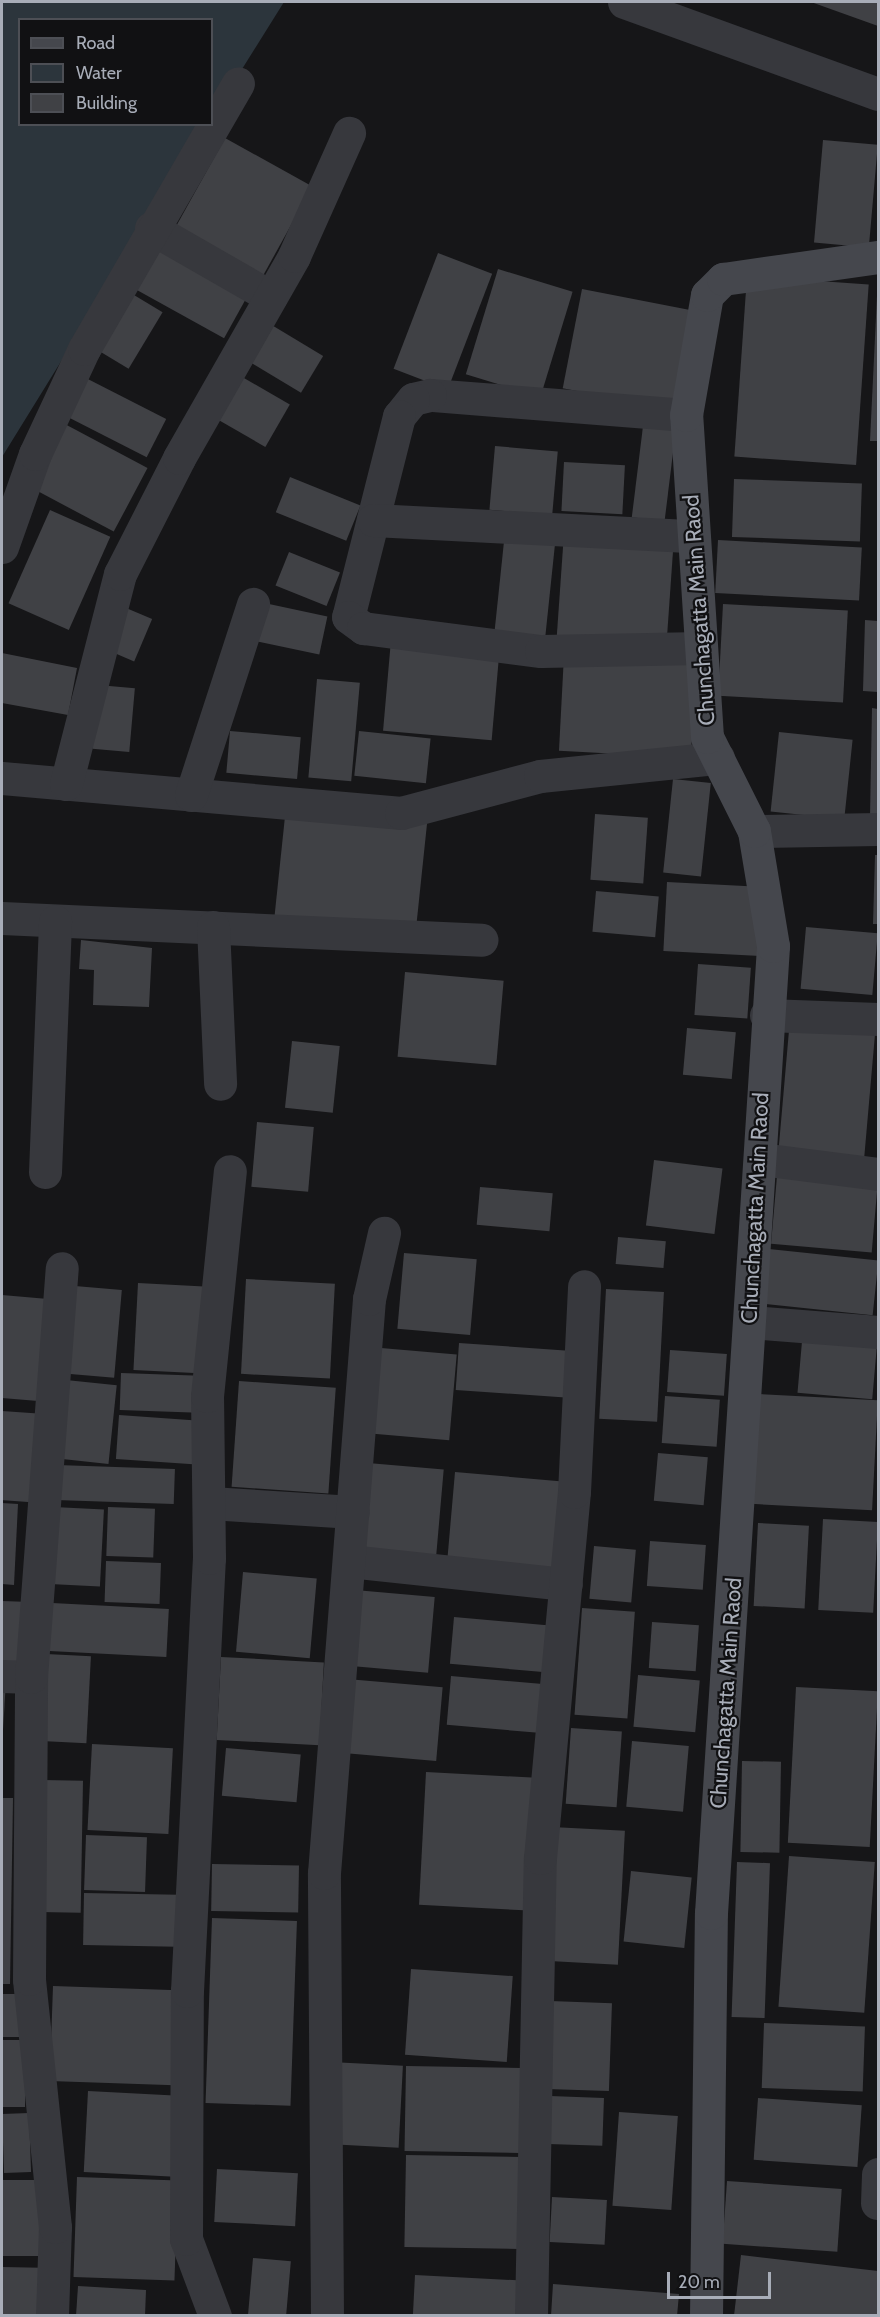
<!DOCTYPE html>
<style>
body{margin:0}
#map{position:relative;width:880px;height:2317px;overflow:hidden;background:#161618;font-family:Cabin,sans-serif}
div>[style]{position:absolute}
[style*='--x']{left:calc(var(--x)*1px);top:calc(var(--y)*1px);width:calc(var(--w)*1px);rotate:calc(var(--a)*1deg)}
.water>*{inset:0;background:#2c353c}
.building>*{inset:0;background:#404145;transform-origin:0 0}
.street>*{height:33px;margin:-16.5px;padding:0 16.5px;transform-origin:16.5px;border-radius:16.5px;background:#37383d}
.secondary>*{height:33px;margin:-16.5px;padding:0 16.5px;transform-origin:16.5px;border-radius:16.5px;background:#45474d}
span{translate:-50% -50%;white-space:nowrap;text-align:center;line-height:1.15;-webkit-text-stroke:4.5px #111113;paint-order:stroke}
.street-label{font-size:22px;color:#a8adb8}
.frame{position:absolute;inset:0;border:3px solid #a8adb8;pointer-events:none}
.legend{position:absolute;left:18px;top:18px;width:195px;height:108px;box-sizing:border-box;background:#111113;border:2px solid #4d4f55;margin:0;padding:8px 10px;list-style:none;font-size:18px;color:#a8adb8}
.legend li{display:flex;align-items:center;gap:12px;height:30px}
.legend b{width:30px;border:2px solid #4d4f55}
.scale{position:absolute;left:667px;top:2272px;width:104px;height:27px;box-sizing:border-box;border:3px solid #a8adb8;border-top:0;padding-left:8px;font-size:18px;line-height:21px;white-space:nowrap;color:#a8adb8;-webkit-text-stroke:4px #111113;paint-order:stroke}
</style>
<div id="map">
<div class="water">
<i style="clip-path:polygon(2px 2px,284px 2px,212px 117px,212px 20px,20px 20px,20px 124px,207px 125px,2px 457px)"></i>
</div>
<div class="building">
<i style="clip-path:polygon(811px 2px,878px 2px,878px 26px)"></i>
<i style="left:225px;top:138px;width:100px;height:102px;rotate:29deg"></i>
<i style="left:823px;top:140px;width:55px;height:103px;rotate:5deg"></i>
<i style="left:155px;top:236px;width:110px;height:56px;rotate:29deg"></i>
<i style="left:438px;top:253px;width:58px;height:124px;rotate:21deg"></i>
<i style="left:498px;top:269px;width:78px;height:110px;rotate:17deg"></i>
<i style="clip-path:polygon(878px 275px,878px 441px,870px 441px)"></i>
<i style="left:747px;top:276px;width:122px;height:181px;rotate:4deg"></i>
<i style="left:124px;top:289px;width:45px;height:66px;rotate:31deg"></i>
<i style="left:582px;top:289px;width:114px;height:101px;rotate:11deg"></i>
<i style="left:270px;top:324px;width:62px;height:43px;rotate:31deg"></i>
<i style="left:78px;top:374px;width:99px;height:43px;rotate:27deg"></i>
<i style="left:237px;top:374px;width:61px;height:49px;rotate:30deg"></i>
<i style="left:644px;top:418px;width:33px;height:100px;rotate:7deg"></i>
<i style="left:61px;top:422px;width:98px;height:72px;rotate:28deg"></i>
<i style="left:495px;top:446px;width:63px;height:64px;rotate:5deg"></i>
<i style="left:564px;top:462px;width:61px;height:49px;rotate:3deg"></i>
<i style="left:290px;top:477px;width:76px;height:38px;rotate:22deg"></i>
<i style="left:734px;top:479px;width:128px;height:58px;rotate:2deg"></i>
<i style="left:50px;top:510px;width:66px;height:102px;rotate:24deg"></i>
<i style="left:505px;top:532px;width:51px;height:103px;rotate:6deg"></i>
<i style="left:564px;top:533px;width:110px;height:104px;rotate:4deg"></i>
<i style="left:718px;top:540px;width:144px;height:53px;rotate:3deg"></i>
<i style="left:289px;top:552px;width:55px;height:36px;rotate:22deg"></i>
<i style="left:255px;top:601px;width:74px;height:39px;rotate:12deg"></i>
<i style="left:723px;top:604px;width:125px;height:92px;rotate:3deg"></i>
<i style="left:119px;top:605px;width:36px;height:46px;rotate:23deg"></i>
<i style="clip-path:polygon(865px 620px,878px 621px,878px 692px,863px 691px)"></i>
<i style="left:391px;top:640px;width:109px;height:91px;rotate:5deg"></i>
<i style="clip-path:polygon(2px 653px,77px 668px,68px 715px,2px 703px)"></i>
<i style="left:564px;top:655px;width:132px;height:96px;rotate:3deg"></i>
<i style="left:317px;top:679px;width:43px;height:99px;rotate:5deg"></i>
<i style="left:98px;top:685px;width:37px;height:64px;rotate:5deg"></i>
<i style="clip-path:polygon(872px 708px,878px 709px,878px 819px,870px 818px)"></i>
<i style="left:230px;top:731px;width:71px;height:42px;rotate:5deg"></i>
<i style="left:359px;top:731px;width:72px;height:45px;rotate:6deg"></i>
<i style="left:779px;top:732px;width:74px;height:80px;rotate:6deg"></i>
<i style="left:673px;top:779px;width:38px;height:94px;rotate:6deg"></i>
<i style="left:286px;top:807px;width:142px;height:117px;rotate:6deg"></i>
<i style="left:595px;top:814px;width:53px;height:66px;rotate:4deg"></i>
<i style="clip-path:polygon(875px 855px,878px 855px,878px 924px,873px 924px)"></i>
<i style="left:667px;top:882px;width:97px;height:69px;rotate:3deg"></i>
<i style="left:596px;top:891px;width:63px;height:41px;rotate:5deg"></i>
<i style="left:806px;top:927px;width:72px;height:62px;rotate:5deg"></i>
<i style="clip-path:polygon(81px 940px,152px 948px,149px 1007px,93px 1005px,94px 970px,79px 969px)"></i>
<i style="left:698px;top:964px;width:53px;height:51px;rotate:4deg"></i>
<i style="left:405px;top:972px;width:99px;height:85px;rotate:5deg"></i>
<i style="left:790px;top:1019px;width:86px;height:138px;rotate:5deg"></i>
<i style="left:687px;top:1028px;width:49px;height:47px;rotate:5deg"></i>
<i style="left:292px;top:1041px;width:48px;height:67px;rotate:6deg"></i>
<i style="left:257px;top:1122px;width:57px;height:65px;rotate:5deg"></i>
<i style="left:654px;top:1160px;width:69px;height:66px;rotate:7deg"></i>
<i style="left:777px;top:1176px;width:101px;height:68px;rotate:5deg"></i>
<i style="left:480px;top:1187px;width:73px;height:38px;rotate:5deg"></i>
<i style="left:618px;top:1237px;width:48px;height:27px;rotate:5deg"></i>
<i style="left:769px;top:1249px;width:110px;height:55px;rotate:6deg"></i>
<i style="left:404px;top:1253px;width:73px;height:76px;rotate:5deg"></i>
<i style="left:246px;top:1279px;width:89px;height:95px;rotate:3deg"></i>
<i style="left:138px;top:1283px;width:66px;height:87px;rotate:3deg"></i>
<i style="left:75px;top:1286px;width:47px;height:88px;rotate:5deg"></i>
<i style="left:606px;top:1289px;width:58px;height:130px;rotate:3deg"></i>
<i style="clip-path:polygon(2px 1295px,48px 1299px,38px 1401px,2px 1398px)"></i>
<i style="left:803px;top:1330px;width:75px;height:63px;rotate:5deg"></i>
<i style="left:459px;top:1343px;width:117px;height:47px;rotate:4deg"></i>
<i style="left:381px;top:1348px;width:76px;height:86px;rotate:5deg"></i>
<i style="left:670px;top:1350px;width:57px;height:42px;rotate:4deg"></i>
<i style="left:121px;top:1373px;width:79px;height:37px;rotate:2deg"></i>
<i style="left:66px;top:1380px;width:51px;height:79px;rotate:6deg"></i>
<i style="left:239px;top:1381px;width:97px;height:106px;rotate:4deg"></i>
<i style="left:757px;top:1394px;width:121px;height:110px;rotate:3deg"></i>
<i style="left:665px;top:1396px;width:55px;height:47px;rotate:4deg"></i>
<i style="left:2px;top:1411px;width:43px;height:89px;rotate:4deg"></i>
<i style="left:119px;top:1415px;width:81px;height:44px;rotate:4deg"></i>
<i style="left:658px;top:1453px;width:50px;height:48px;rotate:5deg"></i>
<i style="left:368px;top:1463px;width:76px;height:94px;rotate:5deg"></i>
<i style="left:57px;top:1465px;width:118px;height:35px;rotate:2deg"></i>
<i style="left:455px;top:1472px;width:108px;height:88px;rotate:5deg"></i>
<i style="clip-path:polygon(2px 1503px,18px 1504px,14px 1585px,2px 1584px)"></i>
<i style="left:54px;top:1507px;width:50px;height:77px;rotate:3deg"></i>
<i style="left:108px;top:1507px;width:47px;height:49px;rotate:2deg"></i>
<i style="left:823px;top:1519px;width:55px;height:91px;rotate:3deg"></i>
<i style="left:758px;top:1523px;width:51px;height:83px;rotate:3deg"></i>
<i style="left:650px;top:1541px;width:56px;height:45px;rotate:4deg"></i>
<i style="left:594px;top:1546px;width:42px;height:53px;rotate:5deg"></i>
<i style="left:106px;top:1561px;width:55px;height:41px;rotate:2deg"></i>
<i style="left:243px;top:1572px;width:74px;height:80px;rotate:5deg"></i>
<i style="left:355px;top:1590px;width:80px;height:76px;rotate:5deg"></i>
<i style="left:2px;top:1601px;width:28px;height:61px;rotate:2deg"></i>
<i style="left:52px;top:1603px;width:117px;height:48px;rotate:3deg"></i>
<i style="left:582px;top:1608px;width:53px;height:107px;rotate:4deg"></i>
<i style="left:454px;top:1617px;width:99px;height:47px;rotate:5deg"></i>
<i style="left:652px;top:1622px;width:47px;height:46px;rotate:4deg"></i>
<i style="left:46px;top:1654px;width:45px;height:87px;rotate:3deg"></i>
<i style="left:221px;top:1657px;width:103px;height:83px;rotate:3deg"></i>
<i style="left:638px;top:1675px;width:62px;height:52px;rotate:5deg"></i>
<i style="left:451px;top:1676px;width:95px;height:49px;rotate:5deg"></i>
<i style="left:347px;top:1679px;width:96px;height:74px;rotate:5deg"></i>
<i style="clip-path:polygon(2px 1681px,6px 1681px,3px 1730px,2px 1730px)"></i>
<i style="left:796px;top:1687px;width:82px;height:156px;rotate:3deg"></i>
<i style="left:571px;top:1728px;width:51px;height:76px;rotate:4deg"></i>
<i style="left:632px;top:1741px;width:57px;height:66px;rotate:5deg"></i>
<i style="left:92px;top:1744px;width:81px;height:86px;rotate:3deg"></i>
<i style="left:226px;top:1748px;width:75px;height:48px;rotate:5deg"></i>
<i style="left:742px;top:1761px;width:39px;height:91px;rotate:1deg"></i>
<i style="left:426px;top:1772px;width:120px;height:133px;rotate:3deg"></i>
<i style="left:42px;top:1780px;width:41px;height:132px;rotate:1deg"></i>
<i style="clip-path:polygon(2px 1798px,13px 1798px,10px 1984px,2px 1984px)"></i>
<i style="left:552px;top:1827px;width:73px;height:134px;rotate:3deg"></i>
<i style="left:86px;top:1835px;width:61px;height:55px;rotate:2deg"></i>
<i style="left:789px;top:1856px;width:86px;height:151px;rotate:4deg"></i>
<i style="left:737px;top:1862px;width:33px;height:155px;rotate:2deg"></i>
<i style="left:212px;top:1864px;width:87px;height:47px;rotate:1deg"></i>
<i style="left:631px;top:1871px;width:61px;height:71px;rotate:6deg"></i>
<i style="left:84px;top:1893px;width:94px;height:52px;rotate:1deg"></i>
<i style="left:212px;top:1918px;width:85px;height:185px;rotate:2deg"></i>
<i style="left:411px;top:1969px;width:102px;height:86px;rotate:4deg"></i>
<i style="left:53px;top:1986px;width:125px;height:95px;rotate:2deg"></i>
<i style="left:2px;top:1994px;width:20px;height:43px"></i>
<i style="left:550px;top:2001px;width:62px;height:88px;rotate:2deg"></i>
<i style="left:764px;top:2023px;width:101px;height:65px;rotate:2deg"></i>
<i style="left:2px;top:2040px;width:23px;height:67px"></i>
<i style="left:331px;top:2062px;width:72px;height:82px;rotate:3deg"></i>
<i style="left:406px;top:2066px;width:115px;height:85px;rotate:1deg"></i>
<i style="left:88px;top:2091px;width:91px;height:81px;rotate:3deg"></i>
<i style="left:550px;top:2096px;width:54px;height:48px;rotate:2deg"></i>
<i style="left:758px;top:2098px;width:104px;height:62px;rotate:4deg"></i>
<i style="left:619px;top:2112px;width:59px;height:94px;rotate:4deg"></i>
<i style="left:29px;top:2113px;width:59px;height:27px;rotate:88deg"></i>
<i style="left:406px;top:2155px;width:115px;height:92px;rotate:1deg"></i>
<i style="left:217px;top:2169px;width:81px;height:53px;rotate:3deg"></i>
<i style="left:77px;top:2177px;width:101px;height:100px;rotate:2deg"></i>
<i style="left:2px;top:2180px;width:42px;height:76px"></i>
<i style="left:727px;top:2181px;width:115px;height:63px;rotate:4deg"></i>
<i style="left:552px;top:2197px;width:55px;height:45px;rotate:3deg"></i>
<i style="clip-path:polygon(741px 2255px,878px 2271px,878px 2316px,734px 2316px)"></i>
<i style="left:253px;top:2258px;width:38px;height:58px;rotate:5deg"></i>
<i style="left:2px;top:2267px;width:39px;height:49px;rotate:1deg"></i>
<i style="left:415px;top:2275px;width:107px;height:41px;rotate:3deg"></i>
<i style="clip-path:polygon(553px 2284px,679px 2294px,677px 2316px,551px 2316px)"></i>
<i style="clip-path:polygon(78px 2286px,146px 2290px,145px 2316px,76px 2316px)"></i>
</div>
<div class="street">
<i style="--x:624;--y:2;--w:270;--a:19.9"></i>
<i style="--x:151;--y:228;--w:138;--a:29.9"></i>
<i style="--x:686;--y:415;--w:257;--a:-175.5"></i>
<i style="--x:430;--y:395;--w:17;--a:167"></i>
<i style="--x:413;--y:399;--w:22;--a:129"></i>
<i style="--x:399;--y:416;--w:207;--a:104.2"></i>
<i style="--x:348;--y:617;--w:19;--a:36"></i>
<i style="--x:363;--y:628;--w:179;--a:7.4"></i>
<i style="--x:541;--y:651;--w:160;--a:-1.1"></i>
<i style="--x:373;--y:520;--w:320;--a:2.9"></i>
<i style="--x:2;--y:547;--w:99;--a:-70.5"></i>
<i style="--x:35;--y:454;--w:116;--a:-65"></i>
<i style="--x:84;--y:349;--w:307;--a:-59.9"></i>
<i style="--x:2;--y:778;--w:401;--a:5"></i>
<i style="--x:401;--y:813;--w:144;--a:-14.9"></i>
<i style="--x:540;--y:776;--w:179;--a:-5.8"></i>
<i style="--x:66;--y:784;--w:217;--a:-75.6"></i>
<i style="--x:120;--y:574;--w:130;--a:-63"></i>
<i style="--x:179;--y:458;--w:232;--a:-60.3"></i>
<i style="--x:294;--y:256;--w:135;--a:-65.9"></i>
<i style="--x:191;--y:795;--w:201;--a:-72"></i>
<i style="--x:754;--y:831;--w:124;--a:-0.9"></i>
<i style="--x:2;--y:918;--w:480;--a:2.6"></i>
<i style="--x:213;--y:927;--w:157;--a:87.4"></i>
<i style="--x:766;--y:1015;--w:112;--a:2"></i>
<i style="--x:761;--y:1159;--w:118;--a:7.3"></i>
<i style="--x:45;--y:1172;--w:251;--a:-87.7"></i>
<i style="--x:750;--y:1322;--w:128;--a:4.5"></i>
<i style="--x:210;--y:1503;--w:143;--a:3.6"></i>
<i style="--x:349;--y:1561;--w:218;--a:6.1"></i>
<i style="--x:2;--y:1676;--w:29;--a:2"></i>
<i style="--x:877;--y:2203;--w:29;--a:-88"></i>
<i style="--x:52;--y:2316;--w:89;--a:-88.1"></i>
<i style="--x:55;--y:2227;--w:249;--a:-96"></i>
<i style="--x:29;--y:1979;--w:302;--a:-89.6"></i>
<i style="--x:31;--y:1677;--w:410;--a:-85.7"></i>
<i style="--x:215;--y:2316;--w:82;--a:-110.6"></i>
<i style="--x:186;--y:2239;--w:248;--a:-89.8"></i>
<i style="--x:187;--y:1991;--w:434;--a:-87.1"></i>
<i style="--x:209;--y:1558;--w:162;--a:-90.7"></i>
<i style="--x:207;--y:1396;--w:226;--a:-84.2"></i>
<i style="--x:327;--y:2316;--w:443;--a:-90.4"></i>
<i style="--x:324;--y:1873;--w:576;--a:-85.52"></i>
<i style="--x:369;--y:1299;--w:68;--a:-77.2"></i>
<i style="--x:531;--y:2316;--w:458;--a:-88.9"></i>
<i style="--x:540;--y:1858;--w:368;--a:-84.7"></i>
<i style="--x:574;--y:1492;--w:206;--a:-87.2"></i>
</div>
<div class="secondary">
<i style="--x:706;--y:2316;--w:403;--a:-89.3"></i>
<i style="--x:711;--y:1913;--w:969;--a:-86.33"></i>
<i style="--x:773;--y:946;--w:117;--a:-99.4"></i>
<i style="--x:754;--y:831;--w:105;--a:-116.6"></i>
<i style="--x:707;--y:737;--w:323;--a:-93.7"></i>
<i style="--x:686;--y:415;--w:122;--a:-80.1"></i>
<i style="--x:707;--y:295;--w:23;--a:-45"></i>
<i style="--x:723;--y:279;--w:157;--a:-8.1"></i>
</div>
<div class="street-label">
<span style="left:699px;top:610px;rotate:-94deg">Chunchagatta Main Raod</span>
<span style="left:755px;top:1208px;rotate:-87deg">Chunchagatta Main Raod</span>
<span style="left:726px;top:1693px;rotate:-86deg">Chunchagatta Main Raod</span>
</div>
<div class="frame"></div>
<ul class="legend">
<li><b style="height:8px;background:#45474d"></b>Road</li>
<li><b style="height:16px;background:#2c353c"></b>Water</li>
<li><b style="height:16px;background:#404145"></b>Building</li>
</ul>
<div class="scale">20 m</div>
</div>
